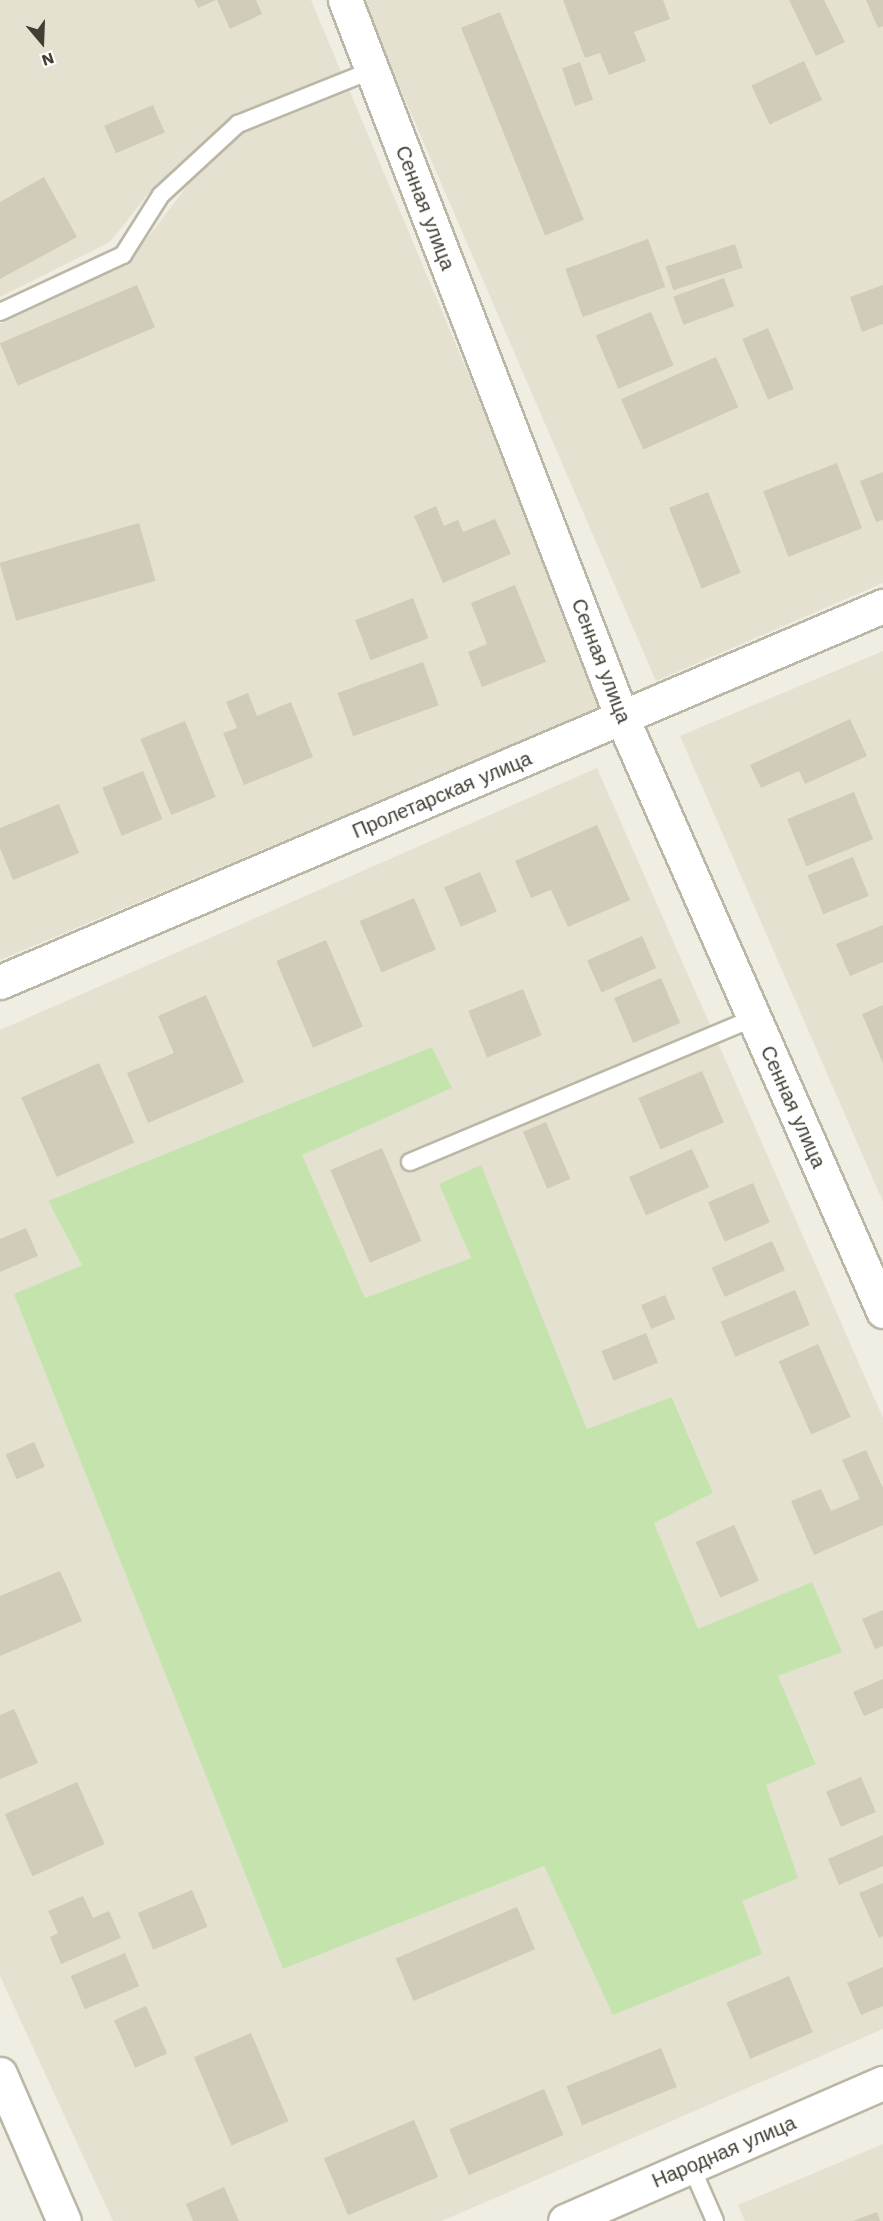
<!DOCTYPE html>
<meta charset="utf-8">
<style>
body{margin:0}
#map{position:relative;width:883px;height:2221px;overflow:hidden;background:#f0eee3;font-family:"Work Sans",sans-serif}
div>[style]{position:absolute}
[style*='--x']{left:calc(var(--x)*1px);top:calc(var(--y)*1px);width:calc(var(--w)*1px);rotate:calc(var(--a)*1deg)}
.residential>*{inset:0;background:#e4e1d1}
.green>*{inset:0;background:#c4e3ad}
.building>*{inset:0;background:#d1cbb9;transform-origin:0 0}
.roads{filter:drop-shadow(2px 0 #bbb7a6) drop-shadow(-2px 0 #bbb7a6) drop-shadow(0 2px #bbb7a6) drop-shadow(0 -2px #bbb7a6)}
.service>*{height:16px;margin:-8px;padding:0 8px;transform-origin:8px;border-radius:8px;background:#fff}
.minor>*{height:33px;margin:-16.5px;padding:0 16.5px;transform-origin:16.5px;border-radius:16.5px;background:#fff}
.tertiary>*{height:33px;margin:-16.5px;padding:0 16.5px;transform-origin:16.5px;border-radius:16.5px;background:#fff}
span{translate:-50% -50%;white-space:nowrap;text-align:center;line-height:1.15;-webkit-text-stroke:4.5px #fff;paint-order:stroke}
.street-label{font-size:20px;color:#423e34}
.north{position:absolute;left:12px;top:12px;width:60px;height:60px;-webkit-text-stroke:4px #fff;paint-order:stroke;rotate:161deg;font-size:16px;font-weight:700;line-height:24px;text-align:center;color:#423e34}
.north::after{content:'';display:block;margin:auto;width:21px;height:27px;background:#423e34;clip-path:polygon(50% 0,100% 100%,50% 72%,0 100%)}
</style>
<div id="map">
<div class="residential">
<i style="clip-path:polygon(0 0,311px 0,342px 74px,233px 116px,148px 194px,110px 242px,0 297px)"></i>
<i style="clip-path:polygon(368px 0,883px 0,883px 583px,656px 681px,363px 2px)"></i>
<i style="clip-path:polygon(348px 87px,607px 705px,0 960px,0 324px,129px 262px,191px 181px,239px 132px)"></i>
<i style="clip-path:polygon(883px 651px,883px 1202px,680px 736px)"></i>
<i style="clip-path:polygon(evenodd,597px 768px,883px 1418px,883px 2029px,442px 2221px,113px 2221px,0 1976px,0 1030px,597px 768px,432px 1047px,452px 1088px,301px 1155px,365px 1298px,471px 1258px,439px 1184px,481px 1166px,587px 1429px,673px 1398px,713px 1493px,654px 1523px,698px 1630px,812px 1582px,841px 1652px,778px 1676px,816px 1763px,766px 1785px,797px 1877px,742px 1901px,614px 2015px,544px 1866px,283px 1969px,15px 1294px,82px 1265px,48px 1201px,432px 1047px)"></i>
<i style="clip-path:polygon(883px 2144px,883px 2221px,745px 2221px,738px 2205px)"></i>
</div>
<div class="green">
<i style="clip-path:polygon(432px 1047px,452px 1088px,302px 1155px,365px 1298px,471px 1258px,439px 1184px,481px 1165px,587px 1429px,672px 1397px,713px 1493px,654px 1523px,698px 1629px,812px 1582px,842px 1652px,778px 1676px,816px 1764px,766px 1785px,798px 1878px,742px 1901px,762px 1954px,613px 2015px,544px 1866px,283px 1969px,14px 1294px,82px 1265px,48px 1201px)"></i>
</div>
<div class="building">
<i style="clip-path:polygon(194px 0,216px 0,198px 8px)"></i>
<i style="clip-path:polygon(217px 0,256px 0,262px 14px,230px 29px)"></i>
<i style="clip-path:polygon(563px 0,663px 0,670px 19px,634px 32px,646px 61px,609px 75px,600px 53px,585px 58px)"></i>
<i style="clip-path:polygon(789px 0,824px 0,845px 42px,816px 56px)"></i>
<i style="clip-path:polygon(866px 0,883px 0,883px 26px,878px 28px)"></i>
<i style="left:500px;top:12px;width:224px;height:42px;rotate:68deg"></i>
<i style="left:804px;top:61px;width:43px;height:58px;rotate:65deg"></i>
<i style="left:580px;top:62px;width:40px;height:19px;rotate:71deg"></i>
<i style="left:153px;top:105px;width:30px;height:53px;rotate:67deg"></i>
<i style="clip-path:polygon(44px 177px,77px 237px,0 279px,0 202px)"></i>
<i style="left:648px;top:239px;width:51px;height:88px;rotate:70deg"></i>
<i style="left:735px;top:244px;width:25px;height:73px;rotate:72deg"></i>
<i style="left:724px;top:278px;width:30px;height:54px;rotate:70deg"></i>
<i style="left:137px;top:285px;width:46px;height:149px;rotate:67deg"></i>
<i style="clip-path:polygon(883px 285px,883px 324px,862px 332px,850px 297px)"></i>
<i style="left:651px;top:312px;width:58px;height:60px;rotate:67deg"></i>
<i style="left:768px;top:328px;width:66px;height:28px;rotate:67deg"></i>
<i style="left:716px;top:357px;width:55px;height:104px;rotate:66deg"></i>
<i style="left:837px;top:463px;width:70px;height:79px;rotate:69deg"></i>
<i style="clip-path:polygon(883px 472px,883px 520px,876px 522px,860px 481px)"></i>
<i style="left:708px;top:492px;width:87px;height:42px;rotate:68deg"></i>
<i style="clip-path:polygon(436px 506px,444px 526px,458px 520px,463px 532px,495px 519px,511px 554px,443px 583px,414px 516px)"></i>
<i style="left:139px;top:523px;width:60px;height:145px;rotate:74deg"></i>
<i style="clip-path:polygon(515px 585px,546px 662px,482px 687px,468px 652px,487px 644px,471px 603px)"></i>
<i style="left:413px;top:598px;width:43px;height:62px;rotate:69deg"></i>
<i style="left:423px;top:662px;width:46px;height:91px;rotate:70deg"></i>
<i style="clip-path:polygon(248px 693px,257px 716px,291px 702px,313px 757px,244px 785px,223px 733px,237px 728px,226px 702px)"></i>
<i style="clip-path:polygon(850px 719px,867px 756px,805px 784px,799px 771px,761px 788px,750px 765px)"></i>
<i style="left:185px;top:721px;width:82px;height:48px;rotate:68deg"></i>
<i style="left:143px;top:771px;width:52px;height:44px;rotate:68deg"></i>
<i style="left:854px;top:792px;width:51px;height:72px;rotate:68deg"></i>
<i style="clip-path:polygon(59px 804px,79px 853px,13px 880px,0 848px,0 828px)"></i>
<i style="clip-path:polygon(597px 825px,630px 900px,568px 927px,551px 890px,531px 898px,515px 861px)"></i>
<i style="left:853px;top:857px;width:42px;height:49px;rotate:68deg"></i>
<i style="left:480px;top:872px;width:43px;height:39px;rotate:67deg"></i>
<i style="left:414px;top:898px;width:56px;height:59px;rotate:67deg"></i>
<i style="clip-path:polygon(883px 925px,883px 962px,850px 976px,836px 944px)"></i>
<i style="left:642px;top:936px;width:35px;height:60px;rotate:66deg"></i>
<i style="left:326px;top:940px;width:94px;height:54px;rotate:67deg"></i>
<i style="left:661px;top:978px;width:49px;height:51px;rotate:67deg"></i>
<i style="left:523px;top:989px;width:50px;height:59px;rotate:68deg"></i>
<i style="clip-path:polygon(206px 995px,244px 1082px,148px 1123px,127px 1073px,174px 1053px,158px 1016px)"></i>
<i style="clip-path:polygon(883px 1005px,883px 1063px,862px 1014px)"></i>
<i style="left:99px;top:1063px;width:87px;height:85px;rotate:66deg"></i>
<i style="left:702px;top:1071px;width:56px;height:69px;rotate:67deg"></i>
<i style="left:546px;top:1122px;width:62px;height:25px;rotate:67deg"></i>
<i style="left:382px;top:1148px;width:101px;height:56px;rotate:67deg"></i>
<i style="left:692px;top:1149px;width:42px;height:69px;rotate:66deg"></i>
<i style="left:753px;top:1183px;width:43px;height:49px;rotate:67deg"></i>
<i style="clip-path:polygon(26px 1228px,38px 1256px,0 1272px,0 1239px)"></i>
<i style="left:772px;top:1241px;width:32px;height:66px;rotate:66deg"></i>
<i style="left:795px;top:1290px;width:38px;height:81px;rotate:67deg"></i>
<i style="left:665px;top:1295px;width:26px;height:26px;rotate:67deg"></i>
<i style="left:646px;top:1333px;width:32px;height:48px;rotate:68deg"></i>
<i style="left:818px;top:1344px;width:80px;height:43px;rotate:66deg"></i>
<i style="left:34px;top:1442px;width:27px;height:31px;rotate:66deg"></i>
<i style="clip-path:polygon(866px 1450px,883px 1488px,883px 1525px,814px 1555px,791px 1501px,821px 1489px,831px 1511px,860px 1499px,842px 1460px)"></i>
<i style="left:734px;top:1525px;width:61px;height:42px;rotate:66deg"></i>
<i style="clip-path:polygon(60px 1571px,82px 1621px,0 1656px,0 1596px)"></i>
<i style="clip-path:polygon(883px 1610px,883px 1646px,875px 1649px,862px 1619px)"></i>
<i style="clip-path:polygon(883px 1679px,883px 1708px,864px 1716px,853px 1692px)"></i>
<i style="clip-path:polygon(14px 1709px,38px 1763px,0 1779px,0 1715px)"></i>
<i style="left:861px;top:1777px;width:38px;height:38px;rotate:67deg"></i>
<i style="left:77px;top:1782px;width:68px;height:79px;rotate:66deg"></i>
<i style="clip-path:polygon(883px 1835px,883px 1866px,839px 1885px,828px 1859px)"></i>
<i style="clip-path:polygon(883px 1883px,883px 1936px,879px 1938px,859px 1893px)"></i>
<i style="left:192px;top:1890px;width:40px;height:59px;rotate:67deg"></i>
<i style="clip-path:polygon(83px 1896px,93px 1918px,109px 1911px,121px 1938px,61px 1964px,50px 1937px,58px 1933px,48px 1911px)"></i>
<i style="left:517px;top:1907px;width:46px;height:132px;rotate:67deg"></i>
<i style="left:125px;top:1953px;width:36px;height:59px;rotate:67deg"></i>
<i style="clip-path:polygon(883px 1967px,883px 2006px,861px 2015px,847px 1983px)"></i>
<i style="left:789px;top:1976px;width:61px;height:68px;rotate:67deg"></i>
<i style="left:146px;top:2006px;width:52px;height:35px;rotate:66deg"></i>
<i style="left:251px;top:2033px;width:96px;height:62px;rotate:67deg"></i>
<i style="left:661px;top:2048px;width:42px;height:102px;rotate:68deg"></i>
<i style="left:544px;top:2089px;width:50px;height:103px;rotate:67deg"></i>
<i style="left:414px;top:2120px;width:62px;height:98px;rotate:67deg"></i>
<i style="clip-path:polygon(224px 2187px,239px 2221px,193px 2221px,186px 2204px)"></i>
<i style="clip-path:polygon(877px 2212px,880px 2221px,853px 2221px)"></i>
</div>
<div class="roads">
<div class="service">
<i style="--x:0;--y:312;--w:136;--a:-24.9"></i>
<i style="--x:123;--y:255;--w:71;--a:-57.7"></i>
<i style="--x:161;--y:195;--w:105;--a:-42.7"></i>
<i style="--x:238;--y:124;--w:144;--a:-21.9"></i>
<i style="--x:410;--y:1162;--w:373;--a:-22.7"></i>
<i style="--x:691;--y:2166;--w:60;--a:66.4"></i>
</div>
<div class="minor">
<i style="--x:345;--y:0;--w:770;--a:68.9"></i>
<i style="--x:622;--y:718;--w:648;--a:66.24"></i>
<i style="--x:0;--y:2074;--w:160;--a:66.5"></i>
</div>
<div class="tertiary">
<i style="--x:0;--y:982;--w:960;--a:-23.07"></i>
<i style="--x:565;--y:2221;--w:347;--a:-23.5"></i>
</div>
</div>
<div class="street-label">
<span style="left:425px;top:208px;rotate:69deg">Сенная улица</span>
<span style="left:601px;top:661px;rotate:69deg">Сенная улица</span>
<span style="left:442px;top:795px;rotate:-23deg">Пролетарская улица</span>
<span style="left:793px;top:1107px;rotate:66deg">Сенная улица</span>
<span style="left:724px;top:2152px;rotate:-23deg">Народная улица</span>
</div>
<div class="north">N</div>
</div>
